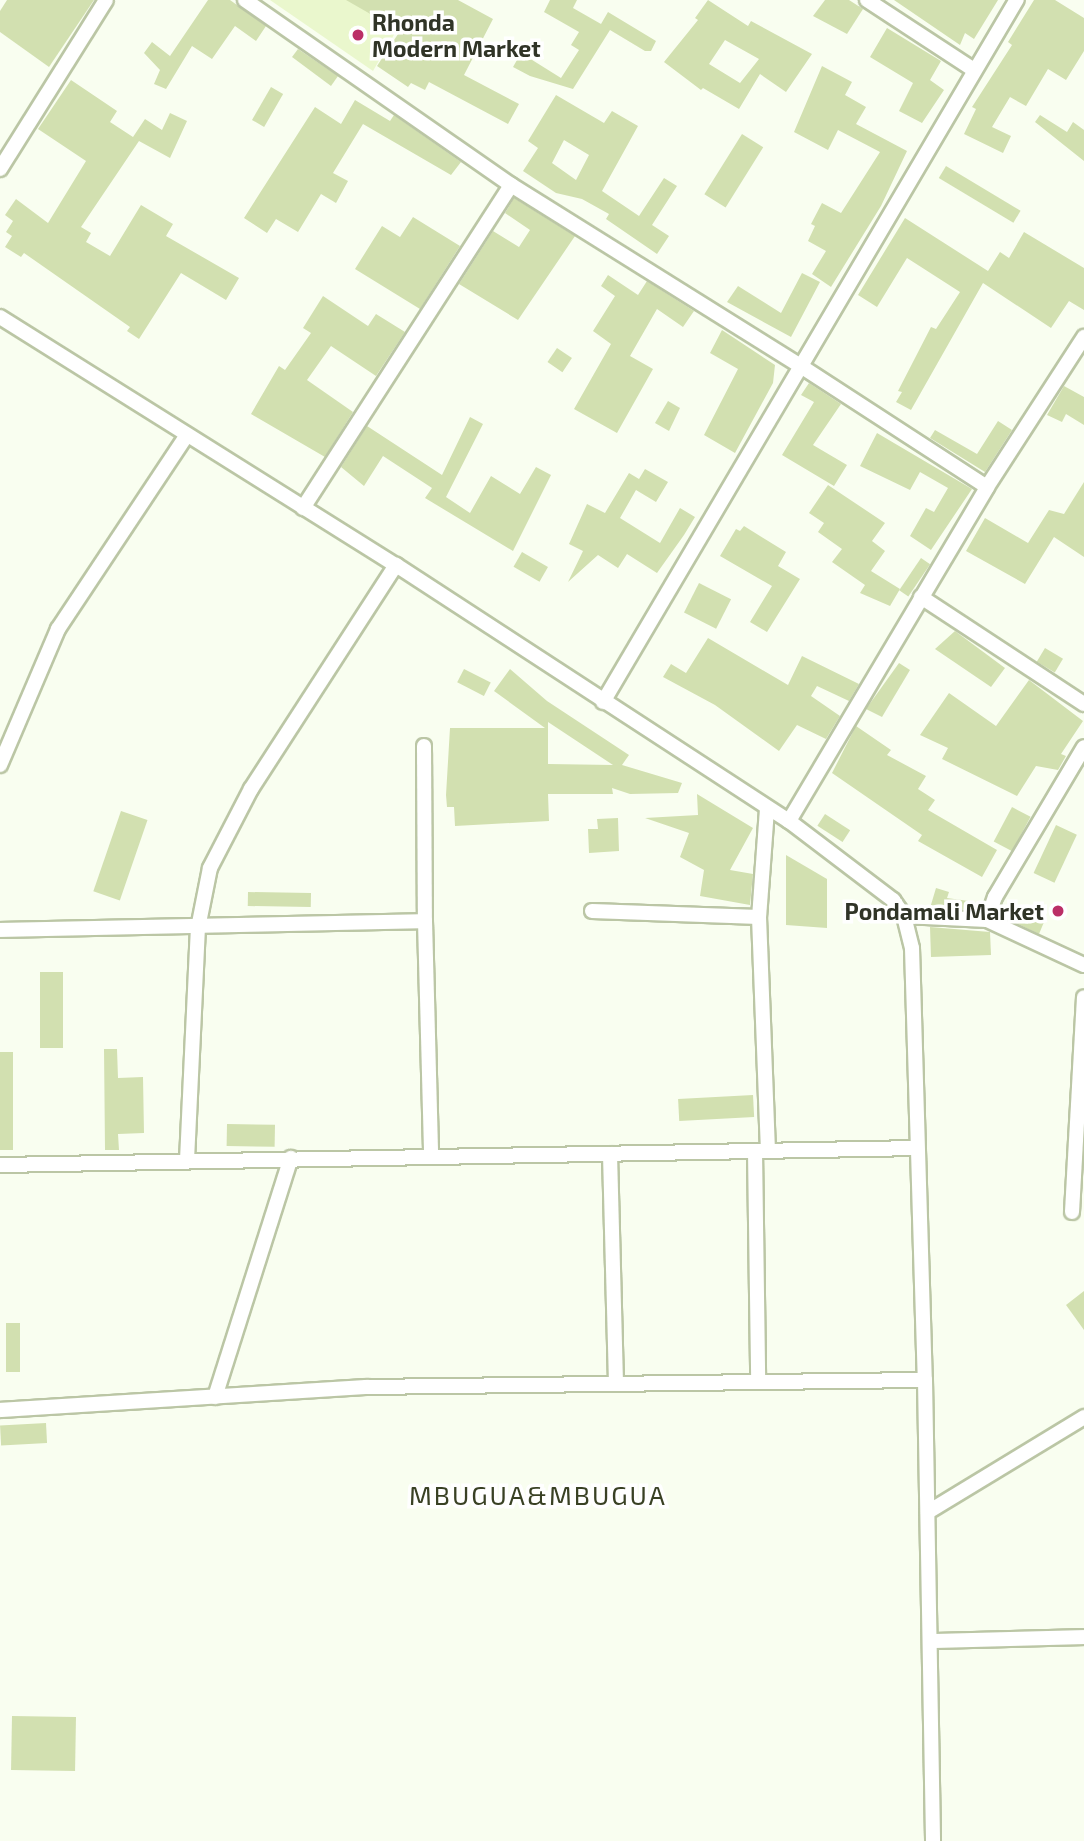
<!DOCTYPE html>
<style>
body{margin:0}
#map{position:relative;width:1084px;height:1841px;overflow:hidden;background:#f9fef0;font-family:"Exo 2",sans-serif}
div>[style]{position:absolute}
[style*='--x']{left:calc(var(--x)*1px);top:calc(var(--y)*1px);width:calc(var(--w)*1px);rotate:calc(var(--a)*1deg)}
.built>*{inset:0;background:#eaf7cd}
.building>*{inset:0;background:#d2e0b0;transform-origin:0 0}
.roads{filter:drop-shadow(2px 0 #bbc6a5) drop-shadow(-2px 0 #bbc6a5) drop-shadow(0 2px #bbc6a5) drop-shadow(0 -2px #bbc6a5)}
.street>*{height:14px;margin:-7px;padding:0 7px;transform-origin:7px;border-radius:7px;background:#fff}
.dots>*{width:19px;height:19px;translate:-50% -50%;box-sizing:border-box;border:4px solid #fff;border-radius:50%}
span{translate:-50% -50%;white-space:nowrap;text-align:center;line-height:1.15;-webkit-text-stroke:7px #fff;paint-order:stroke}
.poi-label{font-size:23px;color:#303427;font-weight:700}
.left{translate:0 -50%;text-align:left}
.right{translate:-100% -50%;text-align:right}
.quarter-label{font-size:26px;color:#394124;letter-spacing:2px}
</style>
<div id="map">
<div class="built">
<i style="clip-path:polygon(270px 0,414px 0,373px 71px)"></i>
</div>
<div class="building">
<i style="clip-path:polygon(7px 0,94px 0,49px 67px,0 32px,0 11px)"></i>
<i style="clip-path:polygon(208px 0,230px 0,266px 26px,256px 41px,235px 26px,212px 59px,192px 46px,166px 89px,154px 84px,160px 70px,144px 53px,152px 42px,170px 56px)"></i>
<i style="clip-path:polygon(346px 0,458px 0,493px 19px,464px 75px,519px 104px,508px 124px,429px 82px,425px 90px,411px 83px,408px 87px,377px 66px,400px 31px)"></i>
<i style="clip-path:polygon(550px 0,577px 0,573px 8px,601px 24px,608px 12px,656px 41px,651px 51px,645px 51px,610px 30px,573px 89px,530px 76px,513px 67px,521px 53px,561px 78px,579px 50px,571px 45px,579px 32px,544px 12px)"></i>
<i style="clip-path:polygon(evenodd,708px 0,748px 26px,751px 21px,812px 54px,786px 92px,760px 74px,739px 109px,703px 88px,701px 90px,664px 62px,698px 20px,695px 18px,708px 0,725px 40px,759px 59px,740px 83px,709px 64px,725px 40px)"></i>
<i style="clip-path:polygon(825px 0,849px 0,863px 9px,847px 34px,813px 16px)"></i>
<i style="clip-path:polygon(894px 0,998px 0,974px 39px,965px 33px,960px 45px)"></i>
<i style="clip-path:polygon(1034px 0,1055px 0,1084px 18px,1084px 51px,1066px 80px,1048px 69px,1026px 106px,1010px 97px,992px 127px,1011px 136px,1003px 153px,964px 134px,976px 109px,972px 107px,1012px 45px,1008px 42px)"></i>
<i style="clip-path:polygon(887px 28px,941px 61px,930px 80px,944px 90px,922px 123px,899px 111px,913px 83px,870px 57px)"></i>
<i style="clip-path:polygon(298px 49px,338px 76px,331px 86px,292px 57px)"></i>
<i style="clip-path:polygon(822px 66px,852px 82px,845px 95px,866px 107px,856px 124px,907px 151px,881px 206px,831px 287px,812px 274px,826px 251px,808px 241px,815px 226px,811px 224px,822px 203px,841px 213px,880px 152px,838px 130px,828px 150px,794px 132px)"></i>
<i style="clip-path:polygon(71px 80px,117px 111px,110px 122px,133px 137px,145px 119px,162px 130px,170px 113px,187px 121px,170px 158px,139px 141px,81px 227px,91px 233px,86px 242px,110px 256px,141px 205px,173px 224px,166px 236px,239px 278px,226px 300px,181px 273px,139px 339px,127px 331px,130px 327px,24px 253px,21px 257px,5px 247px,12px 236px,6px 232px,13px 221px,5px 215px,16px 199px,48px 223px,86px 161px,38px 129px)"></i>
<i style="left:271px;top:87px;width:14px;height:38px;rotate:30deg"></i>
<i style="clip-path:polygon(evenodd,556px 95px,604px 123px,612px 111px,638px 126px,602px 191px,639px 216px,664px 178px,677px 186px,652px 225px,669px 236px,657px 254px,606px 219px,609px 214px,582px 199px,556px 193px,523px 171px,538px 148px,528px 141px,556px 95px,564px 140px,589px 155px,576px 180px,552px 163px,564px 140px)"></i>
<i style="clip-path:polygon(355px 100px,390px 121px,394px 115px,461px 162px,451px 175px,363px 124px,333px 173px,348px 181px,336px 203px,321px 194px,298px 232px,276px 219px,267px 233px,244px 218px,315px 107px,341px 124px)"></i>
<i style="clip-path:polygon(1040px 115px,1067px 132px,1073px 122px,1084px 130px,1084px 161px,1035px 122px)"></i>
<i style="left:742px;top:134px;width:25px;height:71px;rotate:32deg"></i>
<i style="left:946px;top:166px;width:87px;height:14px;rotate:31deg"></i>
<i style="clip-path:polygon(514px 198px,575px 236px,518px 320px,459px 284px,493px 231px,519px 247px,530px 230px,505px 213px)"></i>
<i style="clip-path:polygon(413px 217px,460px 246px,420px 309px,355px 269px,382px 226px,400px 237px)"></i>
<i style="clip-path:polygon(905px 218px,988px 271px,1000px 252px,1009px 258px,1024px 232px,1084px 268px,1084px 310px,1069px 301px,1051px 328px,983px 283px,911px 410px,896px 402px,902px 392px,898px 391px,931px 327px,936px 329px,960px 292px,907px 258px,877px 307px,858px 295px)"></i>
<i style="clip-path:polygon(802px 273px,820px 282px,791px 337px,727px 302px,738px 286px,781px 313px)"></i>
<i style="clip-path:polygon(608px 275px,638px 295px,647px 281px,694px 311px,683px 327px,657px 309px,630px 356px,653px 369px,617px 433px,574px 409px,611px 344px,593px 331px,615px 296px,601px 286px)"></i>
<i style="clip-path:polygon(323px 296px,368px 326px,376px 314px,405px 332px,376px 376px,331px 346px,307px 380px,353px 412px,325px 457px,251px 414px,279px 366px,285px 370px,311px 333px,303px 328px)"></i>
<i style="clip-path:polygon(722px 330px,775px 365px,773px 383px,735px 453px,704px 435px,738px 369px,710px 353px)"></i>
<i style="left:557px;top:348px;width:18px;height:17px;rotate:34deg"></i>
<i style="clip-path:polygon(809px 383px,841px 404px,813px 445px,847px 465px,834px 486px,782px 455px,814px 402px,801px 395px)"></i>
<i style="clip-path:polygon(1064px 386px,1084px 397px,1084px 425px,1066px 414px,1062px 422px,1047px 415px)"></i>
<i style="clip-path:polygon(668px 401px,680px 408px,669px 431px,655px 423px)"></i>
<i style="clip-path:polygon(470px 417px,483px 424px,446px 497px,470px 513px,491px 476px,520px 494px,536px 467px,551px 475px,513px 551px,425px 498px,432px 488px,383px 456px,364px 486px,341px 467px,367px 426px,442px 475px)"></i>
<i style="clip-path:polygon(998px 421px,1012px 430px,985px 472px,930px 438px,935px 430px,977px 454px)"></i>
<i style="clip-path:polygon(877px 433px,972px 489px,931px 550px,910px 536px,926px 508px,934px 512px,948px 488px,920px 472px,910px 490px,860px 466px)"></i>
<i style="clip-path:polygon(645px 469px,668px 482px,656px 502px,636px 490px,620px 518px,660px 543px,680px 508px,695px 517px,684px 535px,657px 573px,627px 554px,618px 568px,598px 555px,568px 582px,583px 551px,569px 544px,587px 504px,605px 513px,629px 473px,639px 479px)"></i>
<i style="clip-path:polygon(1084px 482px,1084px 557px,1054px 537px,1025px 584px,966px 551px,985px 518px,1028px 543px,1049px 510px,1064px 514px)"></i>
<i style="clip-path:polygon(828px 485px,885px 523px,872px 541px,885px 551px,871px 571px,900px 589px,890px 606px,860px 593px,865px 585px,832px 562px,842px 549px,818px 532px,824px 523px,809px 513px)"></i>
<i style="clip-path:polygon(744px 526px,786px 552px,778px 566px,800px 579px,767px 632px,750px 622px,772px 586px,720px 556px,736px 529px,740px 531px)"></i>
<i style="left:522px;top:552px;width:30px;height:17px;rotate:30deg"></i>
<i style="left:921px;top:558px;width:11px;height:39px;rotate:34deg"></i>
<i style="left:699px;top:583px;width:36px;height:33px;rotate:27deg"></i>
<i style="clip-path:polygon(955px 631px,1005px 668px,991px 687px,935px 649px)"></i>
<i style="clip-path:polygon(708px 638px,788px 685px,802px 656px,859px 684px,849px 701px,817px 686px,811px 696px,840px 716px,826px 739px,797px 725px,779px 751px,715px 705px,663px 677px,671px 664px,686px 673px)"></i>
<i style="left:1045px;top:648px;width:21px;height:16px;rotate:31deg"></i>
<i style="clip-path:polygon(899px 663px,910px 670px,882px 717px,866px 709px)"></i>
<i style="left:464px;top:669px;width:30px;height:15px;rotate:27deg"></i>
<i style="clip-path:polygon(evenodd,510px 669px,547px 701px,629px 755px,622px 765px,682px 783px,678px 793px,630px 794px,612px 788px,613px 794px,548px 794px,549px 821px,455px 826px,454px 807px,447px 807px,446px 795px,450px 728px,545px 728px,494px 691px,510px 669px,548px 722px,613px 765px,548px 764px,548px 722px)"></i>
<i style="clip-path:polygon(1029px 680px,1083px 721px,1061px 754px,1066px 756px,1058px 770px,1036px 766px,1017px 796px,942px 759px,948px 748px,920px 735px,949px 693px,996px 726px)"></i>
<i style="clip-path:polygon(856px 726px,891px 750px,887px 755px,926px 776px,918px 789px,935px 800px,928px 810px,997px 850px,982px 877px,918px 841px,922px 835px,832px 773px)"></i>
<i style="clip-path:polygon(697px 794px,753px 828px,730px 870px,753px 874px,750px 905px,700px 896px,704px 870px,680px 857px,689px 833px,645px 818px,698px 815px)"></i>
<i style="left:1012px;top:807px;width:21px;height:39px;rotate:28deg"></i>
<i style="left:121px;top:811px;width:28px;height:85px;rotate:19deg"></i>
<i style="left:825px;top:814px;width:30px;height:14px;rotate:33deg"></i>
<i style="clip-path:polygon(618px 818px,619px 851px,589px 853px,588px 829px,598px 829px,597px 819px)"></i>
<i style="left:1056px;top:825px;width:23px;height:53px;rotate:25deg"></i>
<i style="clip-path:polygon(786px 855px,827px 879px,827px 928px,786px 925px)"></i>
<i style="clip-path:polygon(936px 888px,949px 892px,947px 898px,983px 903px,980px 910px,930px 908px)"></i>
<i style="left:248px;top:892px;width:63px;height:14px;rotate:1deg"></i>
<i style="clip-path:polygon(1002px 906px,1044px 922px,1039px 934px,999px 915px)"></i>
<i style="clip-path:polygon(930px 927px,990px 932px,991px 955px,931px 957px)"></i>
<i style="left:40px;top:972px;width:23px;height:76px"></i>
<i style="clip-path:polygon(104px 1049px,117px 1049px,118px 1078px,143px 1077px,144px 1133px,118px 1134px,119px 1150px,105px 1150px)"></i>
<i style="left:0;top:1052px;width:13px;height:98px"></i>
<i style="left:753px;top:1095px;width:22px;height:75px;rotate:87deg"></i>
<i style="left:227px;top:1124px;width:48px;height:22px;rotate:1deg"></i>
<i style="clip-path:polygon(1084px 1291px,1084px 1330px,1066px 1305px)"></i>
<i style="left:6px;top:1323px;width:14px;height:49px"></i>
<i style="left:46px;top:1423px;width:20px;height:46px;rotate:87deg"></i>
<i style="left:12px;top:1716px;width:64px;height:54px;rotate:1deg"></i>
</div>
<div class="roads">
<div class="street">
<i style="--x:245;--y:0;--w:324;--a:34.8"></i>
<i style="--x:511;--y:185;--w:342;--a:32"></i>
<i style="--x:801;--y:366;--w:390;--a:120.5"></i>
<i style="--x:867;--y:0;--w:128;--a:33.2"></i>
<i style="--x:0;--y:169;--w:199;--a:-57.9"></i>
<i style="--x:0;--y:317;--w:467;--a:32.1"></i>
<i style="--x:396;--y:565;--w:469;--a:33.1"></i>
<i style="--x:789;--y:821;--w:131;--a:37.2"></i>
<i style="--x:893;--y:900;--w:19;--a:55"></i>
<i style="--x:904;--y:916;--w:33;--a:76"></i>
<i style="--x:912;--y:948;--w:432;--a:88.3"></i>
<i style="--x:925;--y:1380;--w:461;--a:89"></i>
<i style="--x:987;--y:487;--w:222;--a:-147"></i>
<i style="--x:801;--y:366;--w:425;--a:-59.5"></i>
<i style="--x:303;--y:508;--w:384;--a:-57.2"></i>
<i style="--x:921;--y:597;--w:195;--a:33.3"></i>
<i style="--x:424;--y:746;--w:175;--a:89.7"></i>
<i style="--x:0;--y:765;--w:148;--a:-66.9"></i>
<i style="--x:58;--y:629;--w:233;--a:-56.4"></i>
<i style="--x:767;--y:809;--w:108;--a:94.2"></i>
<i style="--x:759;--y:917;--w:234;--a:87.8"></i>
<i style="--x:789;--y:821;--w:388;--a:-59.3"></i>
<i style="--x:987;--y:487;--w:179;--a:-57.1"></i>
<i style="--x:592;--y:911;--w:167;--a:2.1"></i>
<i style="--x:904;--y:916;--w:83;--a:2.8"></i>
<i style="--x:987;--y:920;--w:107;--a:24.9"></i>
<i style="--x:987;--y:920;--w:24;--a:-71"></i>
<i style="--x:995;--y:897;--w:174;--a:-59.3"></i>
<i style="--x:0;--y:930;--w:425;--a:-1.2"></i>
<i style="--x:425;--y:921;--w:234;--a:88.5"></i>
<i style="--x:755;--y:1151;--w:228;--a:89.2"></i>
<i style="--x:610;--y:1154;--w:230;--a:88.5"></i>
<i style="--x:187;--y:1160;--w:232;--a:-87.3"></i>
<i style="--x:198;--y:928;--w:61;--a:-78.7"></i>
<i style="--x:210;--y:868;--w:89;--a:-62.6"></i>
<i style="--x:251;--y:789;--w:267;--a:-57.1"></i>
<i style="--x:0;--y:1165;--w:915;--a:-1.06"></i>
<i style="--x:1072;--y:1212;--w:215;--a:-86.8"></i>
<i style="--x:215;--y:1397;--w:251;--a:-72.4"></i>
<i style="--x:0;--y:1410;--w:367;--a:-3.6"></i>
<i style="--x:366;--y:1387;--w:559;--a:-0.72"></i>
<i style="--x:928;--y:1512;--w:183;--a:-31.3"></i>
<i style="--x:932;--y:1641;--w:152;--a:-1.5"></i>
</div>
</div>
<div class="dots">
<i style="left:358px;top:35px;background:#bb2f67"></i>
<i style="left:1058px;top:911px;background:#bb2f67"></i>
</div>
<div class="poi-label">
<span class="left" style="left:372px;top:35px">Rhonda<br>Modern Market</span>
<span class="right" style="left:1044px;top:911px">Pondamali Market</span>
</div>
<div class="quarter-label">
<span style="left:538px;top:1495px">MBUGUA&amp;MBUGUA</span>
</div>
</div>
